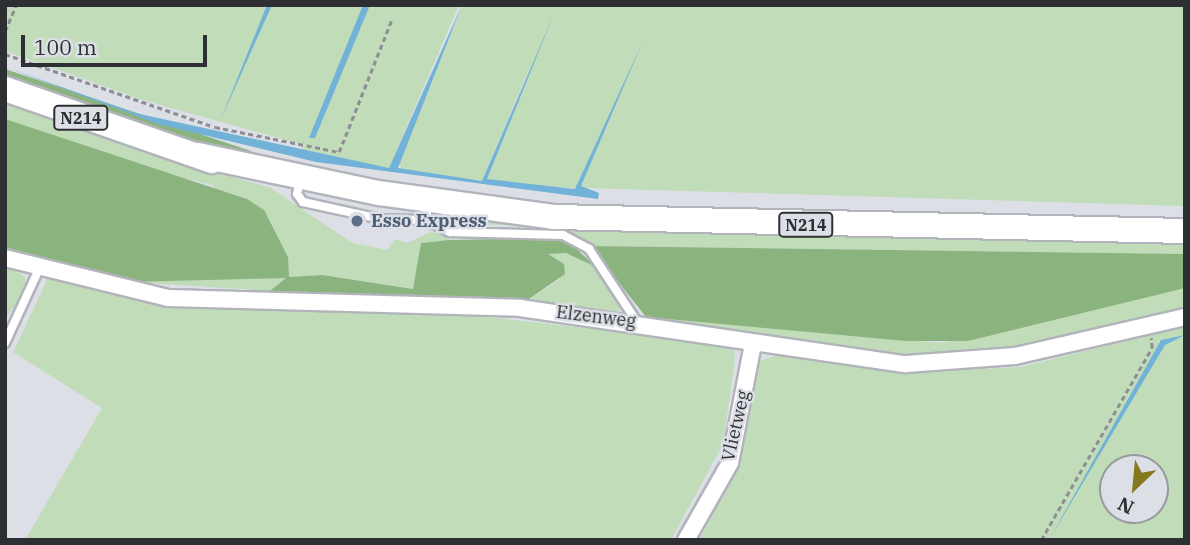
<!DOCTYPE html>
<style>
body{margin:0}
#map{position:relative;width:1190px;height:545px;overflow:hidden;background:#dddfe7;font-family:"IBM Plex Serif",serif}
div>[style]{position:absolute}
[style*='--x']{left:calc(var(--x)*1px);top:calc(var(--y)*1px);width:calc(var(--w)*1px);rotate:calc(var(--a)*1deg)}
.green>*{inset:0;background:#c1dcb9}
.forest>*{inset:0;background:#8ab37e}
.water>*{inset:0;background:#72b1d8}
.path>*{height:2.5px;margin-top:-1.25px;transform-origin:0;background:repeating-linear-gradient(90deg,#8e8f95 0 5px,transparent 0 8.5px)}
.roads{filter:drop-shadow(2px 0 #b2b4bb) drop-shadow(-2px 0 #b2b4bb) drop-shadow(0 2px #b2b4bb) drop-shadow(0 -2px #b2b4bb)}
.service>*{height:8px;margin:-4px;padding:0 4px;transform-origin:4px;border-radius:4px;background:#fff}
.minor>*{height:16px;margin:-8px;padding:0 8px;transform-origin:8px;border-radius:8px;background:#fff}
.primary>*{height:24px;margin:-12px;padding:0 12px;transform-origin:12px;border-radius:12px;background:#fff}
.dots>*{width:19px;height:19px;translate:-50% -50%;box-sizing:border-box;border:4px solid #dddfe7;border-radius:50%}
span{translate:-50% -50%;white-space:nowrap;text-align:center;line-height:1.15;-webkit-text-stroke:5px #dddfe7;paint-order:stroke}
.shield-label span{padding:2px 5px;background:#dddfe7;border:2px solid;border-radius:5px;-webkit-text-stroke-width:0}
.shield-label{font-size:16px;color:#2e2f32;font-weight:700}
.service-label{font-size:18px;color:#4e5e75;font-weight:700}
.left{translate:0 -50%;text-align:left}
.street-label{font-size:18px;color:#2e2f32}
.frame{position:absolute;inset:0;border:7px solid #2e2f32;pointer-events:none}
.north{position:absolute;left:1099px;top:454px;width:70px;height:70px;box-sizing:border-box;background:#dddfe7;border:2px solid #97999f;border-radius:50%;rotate:206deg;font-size:19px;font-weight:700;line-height:28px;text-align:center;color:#2e2f32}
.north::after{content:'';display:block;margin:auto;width:24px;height:32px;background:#85781d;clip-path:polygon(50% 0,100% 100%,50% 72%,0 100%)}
.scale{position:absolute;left:21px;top:35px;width:186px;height:32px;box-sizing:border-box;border:4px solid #2e2f32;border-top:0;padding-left:9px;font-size:21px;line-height:24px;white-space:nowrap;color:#2e2f32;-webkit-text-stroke:5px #dddfe7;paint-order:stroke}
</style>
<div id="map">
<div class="green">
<i style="clip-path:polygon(5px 5px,459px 5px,389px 168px,301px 152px,304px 145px,146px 101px,5px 51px)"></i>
<i style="clip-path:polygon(462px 5px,1185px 5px,1185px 206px,485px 185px,533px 60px,482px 181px,403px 173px,398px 161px)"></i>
<i style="clip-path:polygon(5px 97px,166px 158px,271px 188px,352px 243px,387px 250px,395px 239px,407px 243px,430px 232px,449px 234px,449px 240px,421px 243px,414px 289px,322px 275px,289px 277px,270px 291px,130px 282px,288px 277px,212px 185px,123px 162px,5px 119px)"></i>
<i style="clip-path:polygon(456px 215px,533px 226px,436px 223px)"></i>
<i style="clip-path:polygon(563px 227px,1185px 241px,1185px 254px,590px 246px)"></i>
<i style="clip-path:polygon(566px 253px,596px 267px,620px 302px,619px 314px,523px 303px,560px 279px,546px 254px)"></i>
<i style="clip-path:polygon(5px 264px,25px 277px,25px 292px,5px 319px)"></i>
<i style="clip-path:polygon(49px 276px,167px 305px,454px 313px,724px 344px,734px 351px,735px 360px,723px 444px,671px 540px,25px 540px,102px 408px,13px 352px)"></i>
<i style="clip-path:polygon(1185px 288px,1185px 309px,1031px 346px,900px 357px,646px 317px,941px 343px)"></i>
<i style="clip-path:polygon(evenodd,1185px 326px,1185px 540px,699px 540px,739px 468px,758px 361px,783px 354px,926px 371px,1021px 367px,1185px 326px,1113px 468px,1155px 468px,1155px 510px,1113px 510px,1113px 468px)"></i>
</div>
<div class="forest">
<i style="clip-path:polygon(5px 69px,251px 151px,249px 157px,137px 127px,5px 79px)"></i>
<i style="clip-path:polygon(5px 119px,247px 199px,264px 210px,288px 257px,289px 277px,322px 275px,413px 289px,421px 243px,449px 240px,549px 238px,571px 244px,596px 267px,566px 253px,548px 254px,564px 264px,565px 274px,523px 303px,270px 291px,286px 278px,130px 282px,5px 247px)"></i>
<i style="clip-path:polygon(590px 246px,1185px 254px,1185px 288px,968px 341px,906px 341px,646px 317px)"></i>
</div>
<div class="water">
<i style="clip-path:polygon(267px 5px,272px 5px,221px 119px)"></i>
<i style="clip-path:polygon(363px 5px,370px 5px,315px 138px,309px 138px)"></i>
<i style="clip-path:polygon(462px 5px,398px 168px,482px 181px,554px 14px,487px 179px,575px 189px,643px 41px,581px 186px,599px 193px,598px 199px,316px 162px,158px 124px,5px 67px,135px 113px,389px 168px)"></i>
<i style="clip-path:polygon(1185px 335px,1165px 345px,1049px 540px,1161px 340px)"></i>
</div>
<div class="path">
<i style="--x:5;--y:31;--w:28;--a:-67"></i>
<i style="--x:5;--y:54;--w:222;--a:19.2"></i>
<i style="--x:215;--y:127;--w:126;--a:11.4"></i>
<i style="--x:339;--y:152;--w:141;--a:-68.3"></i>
<i style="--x:1041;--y:540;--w:222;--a:-60"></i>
<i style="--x:1152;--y:348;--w:10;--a:-96"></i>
</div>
<div class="roads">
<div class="service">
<i style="--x:300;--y:181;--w:13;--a:103"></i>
<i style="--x:297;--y:194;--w:10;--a:53"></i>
<i style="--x:303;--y:202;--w:79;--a:12.4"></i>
<i style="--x:380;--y:219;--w:45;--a:1.3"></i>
<i style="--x:425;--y:220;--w:16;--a:-76"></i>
<i style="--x:425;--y:220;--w:28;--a:26"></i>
<i style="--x:450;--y:232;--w:113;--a:1.5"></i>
<i style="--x:563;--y:235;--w:30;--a:28"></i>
<i style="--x:589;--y:249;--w:87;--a:56.7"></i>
<i style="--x:5;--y:343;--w:81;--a:-65.3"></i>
</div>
<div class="minor">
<i style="--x:5;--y:258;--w:168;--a:13.8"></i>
<i style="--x:168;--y:298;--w:352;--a:1.6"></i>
<i style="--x:520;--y:308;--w:390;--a:8.3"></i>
<i style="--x:906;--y:364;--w:109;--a:-4.2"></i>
<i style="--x:1015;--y:356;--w:174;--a:-12.9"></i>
<i style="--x:686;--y:540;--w:89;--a:-60.3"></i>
<i style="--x:730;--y:463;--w:121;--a:-79.1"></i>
</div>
<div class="primary">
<i style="--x:5;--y:89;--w:219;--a:19.2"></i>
<i style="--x:198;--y:155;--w:185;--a:11.9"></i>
<i style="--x:379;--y:193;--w:177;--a:7.8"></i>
<i style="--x:554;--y:217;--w:631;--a:1.27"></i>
</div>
</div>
<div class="dots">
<i style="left:357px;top:221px;background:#5c6f8a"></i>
</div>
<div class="shield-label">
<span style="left:81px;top:118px">N214</span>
<span style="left:806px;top:225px">N214</span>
</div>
<div class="service-label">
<span class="left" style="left:371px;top:221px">Esso Express</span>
</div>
<div class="street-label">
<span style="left:596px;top:317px;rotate:7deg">Elzenweg</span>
<span style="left:736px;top:426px;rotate:-77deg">Vlietweg</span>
</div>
<div class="frame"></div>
<div class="north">N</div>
<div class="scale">100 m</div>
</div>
